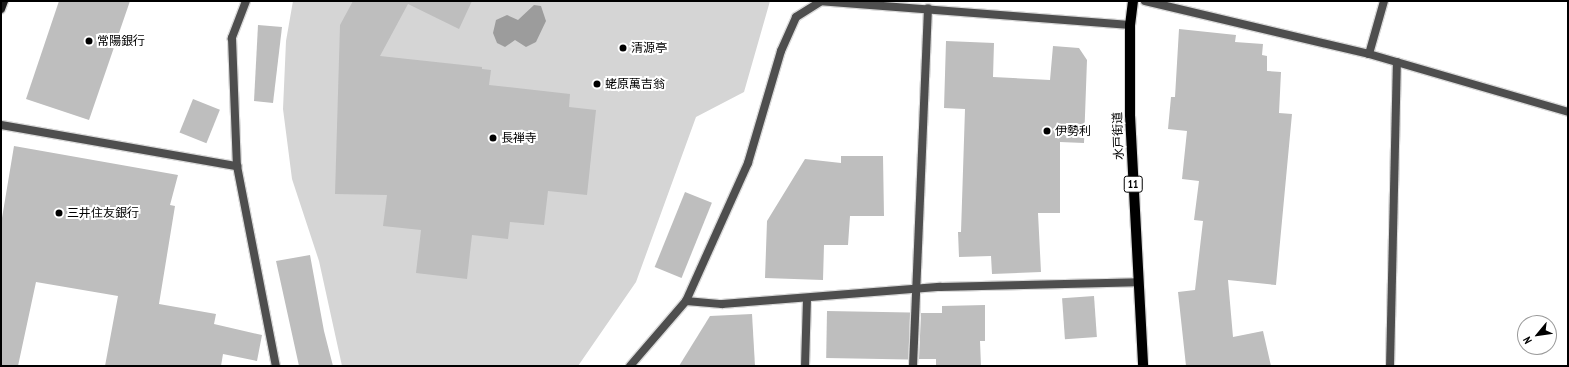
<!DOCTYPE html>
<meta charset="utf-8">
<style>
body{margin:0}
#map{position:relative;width:1569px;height:367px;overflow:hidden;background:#fff;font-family:"PT Sans Narrow","Noto Sans JP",sans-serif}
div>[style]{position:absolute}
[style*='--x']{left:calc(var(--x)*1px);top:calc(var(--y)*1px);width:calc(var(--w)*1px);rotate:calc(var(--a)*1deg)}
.green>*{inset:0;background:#d5d5d5}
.water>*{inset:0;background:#9c9c9c}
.building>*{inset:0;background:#bebebe;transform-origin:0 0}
.roads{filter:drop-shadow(1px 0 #dbdbdb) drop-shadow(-1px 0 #dbdbdb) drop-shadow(0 1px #dbdbdb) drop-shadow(0 -1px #dbdbdb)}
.street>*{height:8px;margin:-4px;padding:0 4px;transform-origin:4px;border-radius:4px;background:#4e4e4e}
.secondary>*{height:8px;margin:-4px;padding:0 4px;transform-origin:4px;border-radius:4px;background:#1b1b1b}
.primary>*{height:10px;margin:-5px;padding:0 5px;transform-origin:5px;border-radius:5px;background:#000}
.dots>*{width:11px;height:11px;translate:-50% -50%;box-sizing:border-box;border:2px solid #fff;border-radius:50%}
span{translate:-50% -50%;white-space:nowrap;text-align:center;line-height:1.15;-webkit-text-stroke:4px #fff;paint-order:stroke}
.shield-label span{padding:1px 3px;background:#fff;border:1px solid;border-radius:3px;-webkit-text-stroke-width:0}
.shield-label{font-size:11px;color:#000;font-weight:700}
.poi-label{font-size:12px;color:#000}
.left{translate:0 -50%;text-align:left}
.street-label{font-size:12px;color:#000}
.frame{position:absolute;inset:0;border:2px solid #000;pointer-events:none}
.north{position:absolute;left:1517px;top:315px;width:40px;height:40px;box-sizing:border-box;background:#fff;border:1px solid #999;border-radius:50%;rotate:241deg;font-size:11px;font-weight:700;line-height:16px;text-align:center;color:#000}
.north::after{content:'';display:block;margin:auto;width:14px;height:18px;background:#000;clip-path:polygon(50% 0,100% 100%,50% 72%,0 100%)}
</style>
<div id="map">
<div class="green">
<i style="clip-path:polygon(293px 1px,770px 1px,744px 92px,696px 117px,636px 282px,578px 366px,342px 366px,319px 261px,292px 179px,283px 109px,286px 41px)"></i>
</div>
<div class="water">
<i style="clip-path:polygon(534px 5px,541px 6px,546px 21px,536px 42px,526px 47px,515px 40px,505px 47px,497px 43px,493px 33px,496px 20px,507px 15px,518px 20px)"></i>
</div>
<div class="building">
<i style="clip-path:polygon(59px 1px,130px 1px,89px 120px,26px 99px)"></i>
<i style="clip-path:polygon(353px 1px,472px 1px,459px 29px,408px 4px,380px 56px,482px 67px,482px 69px,491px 70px,489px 85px,570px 94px,569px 107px,596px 110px,587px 195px,548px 191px,544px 225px,510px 222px,508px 239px,472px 235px,467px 279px,416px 273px,421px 230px,383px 226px,387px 195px,335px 194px,340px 25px)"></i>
<i style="clip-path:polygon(258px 25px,282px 27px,273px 103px,254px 101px)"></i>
<i style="clip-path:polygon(1179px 29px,1236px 35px,1235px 42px,1263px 44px,1262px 55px,1267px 56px,1267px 71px,1281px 72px,1279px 113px,1292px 114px,1276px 285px,1228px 280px,1233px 337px,1263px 331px,1271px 366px,1186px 366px,1178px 292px,1195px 290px,1203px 221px,1194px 220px,1199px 181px,1182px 179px,1187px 131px,1168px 129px,1171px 97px,1175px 97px)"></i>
<i style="clip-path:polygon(946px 41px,994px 43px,993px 77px,1050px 80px,1053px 46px,1079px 48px,1087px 60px,1084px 143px,1060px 142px,1060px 213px,1038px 213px,1041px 272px,992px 274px,991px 256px,959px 257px,958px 232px,961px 232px,965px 109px,944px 108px)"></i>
<i style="left:193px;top:99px;width:29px;height:36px;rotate:22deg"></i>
<i style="clip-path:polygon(14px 146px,178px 175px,170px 205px,175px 206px,159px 304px,216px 314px,214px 324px,262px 335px,257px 361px,223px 354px,221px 366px,105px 366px,118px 296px,36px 282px,18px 366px,1px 366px,1px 224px)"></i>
<i style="clip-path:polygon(841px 156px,883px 156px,884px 216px,850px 216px,848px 245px,824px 245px,823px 280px,765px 278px,767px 221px,805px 159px,841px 163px)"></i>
<i style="left:685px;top:192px;width:29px;height:81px;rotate:22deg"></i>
<i style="clip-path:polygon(310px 255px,324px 331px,333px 366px,299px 366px,276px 261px)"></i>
<i style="left:1094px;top:296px;width:41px;height:32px;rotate:86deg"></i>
<i style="clip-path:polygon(985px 305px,985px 341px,980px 341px,981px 366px,936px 366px,936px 359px,919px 359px,921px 313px,942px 313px,942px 306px)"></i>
<i style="left:827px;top:311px;width:83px;height:47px;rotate:1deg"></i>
<i style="clip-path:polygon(752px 314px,755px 366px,679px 366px,710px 316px)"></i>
</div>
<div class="roads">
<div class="street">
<i style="--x:246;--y:1;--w:40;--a:111"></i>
<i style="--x:232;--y:38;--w:128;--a:87.8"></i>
<i style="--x:237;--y:166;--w:204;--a:79"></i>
<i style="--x:818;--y:1;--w:313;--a:4.4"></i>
<i style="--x:1145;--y:1;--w:230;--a:13.3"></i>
<i style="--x:1369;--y:54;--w:207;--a:16.2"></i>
<i style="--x:1369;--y:54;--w:55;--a:-74.2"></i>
<i style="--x:1;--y:125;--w:240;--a:9.9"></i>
<i style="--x:686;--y:301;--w:36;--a:5"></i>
<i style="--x:722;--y:304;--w:219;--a:-4.5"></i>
<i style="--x:940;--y:287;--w:198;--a:-1.4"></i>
<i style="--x:630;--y:366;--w:86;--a:-49.3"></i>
<i style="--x:686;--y:301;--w:151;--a:-65.8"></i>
<i style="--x:748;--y:163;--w:117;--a:-73.6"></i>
<i style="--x:781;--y:51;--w:37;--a:-66"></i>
<i style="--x:796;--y:17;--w:28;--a:-32"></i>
<i style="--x:805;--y:366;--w:68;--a:-88.3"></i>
<i style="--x:913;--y:366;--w:358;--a:-87.6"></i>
<i style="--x:1390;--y:366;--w:304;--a:-88.7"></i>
</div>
<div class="secondary">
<i style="--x:1;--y:9;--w:9;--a:-69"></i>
</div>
<div class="primary">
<i style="--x:1133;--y:1;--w:24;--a:97"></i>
<i style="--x:1130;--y:25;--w:90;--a:90"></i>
<i style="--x:1130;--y:115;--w:251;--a:87"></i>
</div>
</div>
<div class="dots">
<i style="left:89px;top:41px;background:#000"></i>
<i style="left:623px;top:48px;background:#000"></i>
<i style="left:597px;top:84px;background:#000"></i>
<i style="left:1047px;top:131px;background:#000"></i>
<i style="left:493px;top:138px;background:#000"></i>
<i style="left:59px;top:213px;background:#000"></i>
</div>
<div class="shield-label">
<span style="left:1133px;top:184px">11</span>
</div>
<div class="poi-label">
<span class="left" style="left:97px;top:41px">常陽銀行</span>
<span class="left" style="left:631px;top:48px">清源亭</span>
<span class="left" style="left:605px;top:84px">蛯原萬吉翁</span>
<span class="left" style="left:1055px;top:131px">伊勢利</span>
<span class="left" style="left:501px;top:138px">長禅寺</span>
<span class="left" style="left:67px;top:213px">三井住友銀行</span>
</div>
<div class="street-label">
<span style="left:1118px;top:136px;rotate:-92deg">水戸街道</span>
</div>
<div class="frame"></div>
<div class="north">N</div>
</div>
